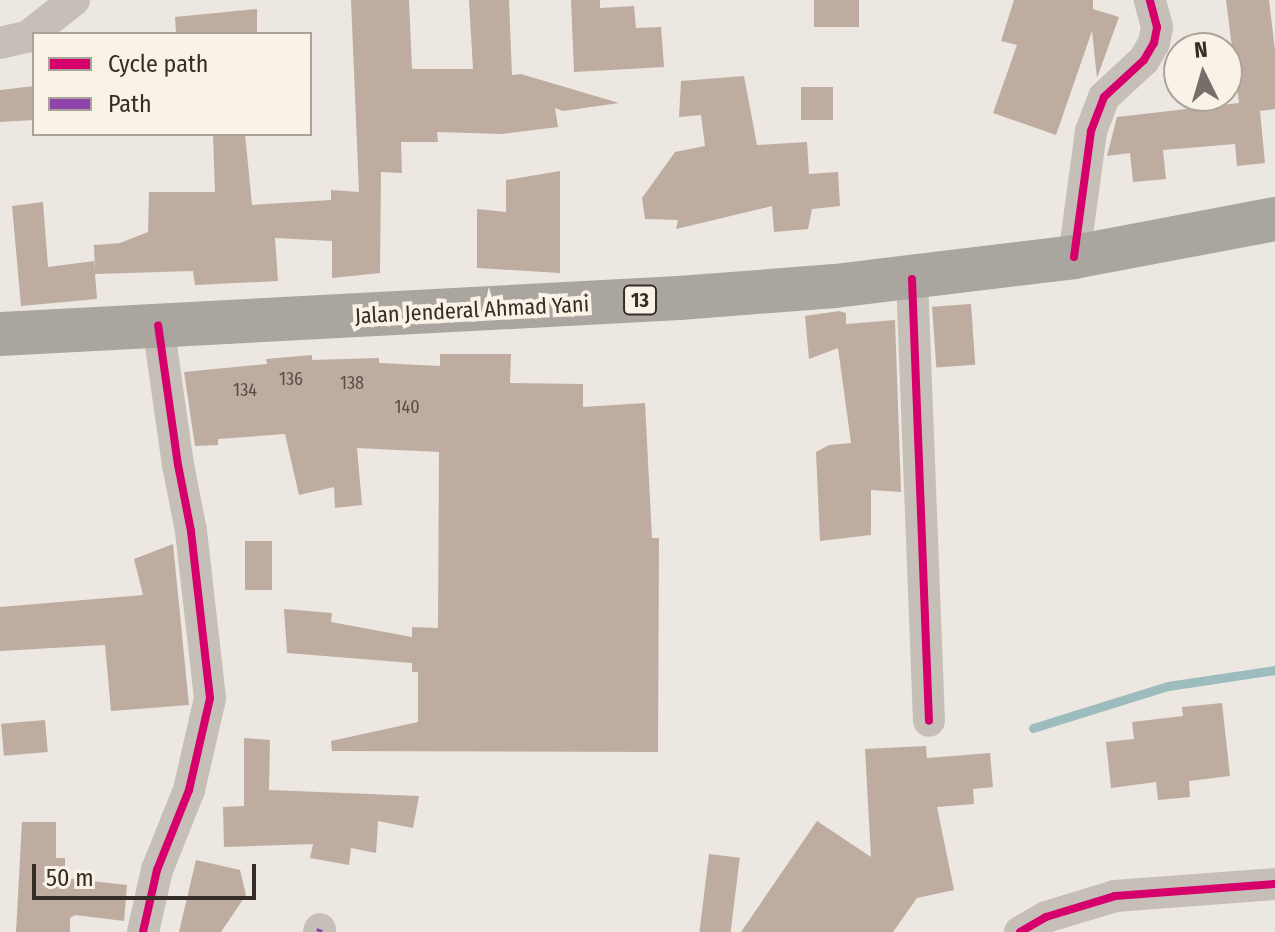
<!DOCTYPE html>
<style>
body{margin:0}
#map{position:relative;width:1275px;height:932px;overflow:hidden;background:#ece7e0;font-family:"Fira Sans Condensed",sans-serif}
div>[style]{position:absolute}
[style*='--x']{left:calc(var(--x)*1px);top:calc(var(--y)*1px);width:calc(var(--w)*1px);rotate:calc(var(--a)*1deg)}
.stream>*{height:9px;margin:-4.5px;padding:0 4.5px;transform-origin:4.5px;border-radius:4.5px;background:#9cbcbd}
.building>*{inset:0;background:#bfaca1;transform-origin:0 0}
.minor>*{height:32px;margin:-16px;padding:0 16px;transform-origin:16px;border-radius:16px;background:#c5bfb8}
.highway>*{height:44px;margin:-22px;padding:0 22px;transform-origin:22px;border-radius:22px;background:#aba59f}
.quiet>*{height:6px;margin-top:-3px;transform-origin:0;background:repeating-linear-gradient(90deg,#8e44ad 0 12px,transparent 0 18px)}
.cycleway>*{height:8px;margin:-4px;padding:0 4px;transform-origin:4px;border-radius:4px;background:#d6006c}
span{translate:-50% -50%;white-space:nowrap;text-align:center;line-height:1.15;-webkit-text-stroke:8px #f9f2e7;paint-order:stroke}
.number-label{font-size:18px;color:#584d46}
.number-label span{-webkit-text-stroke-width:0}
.shield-label span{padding:2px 6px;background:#f9f2e7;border:2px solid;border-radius:6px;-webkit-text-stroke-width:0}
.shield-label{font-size:20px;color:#362d27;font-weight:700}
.street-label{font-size:22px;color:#362d27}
.legend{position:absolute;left:32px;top:32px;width:280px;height:104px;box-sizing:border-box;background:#f9f2e7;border:2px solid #aba39a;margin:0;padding:10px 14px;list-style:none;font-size:24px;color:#362d27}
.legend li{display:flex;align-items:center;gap:16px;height:40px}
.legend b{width:40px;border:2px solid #aba39a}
.north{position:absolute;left:1163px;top:32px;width:80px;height:80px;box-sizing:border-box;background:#f9f2e7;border:2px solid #aba39a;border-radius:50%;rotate:355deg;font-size:22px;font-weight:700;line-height:32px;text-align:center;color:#362d27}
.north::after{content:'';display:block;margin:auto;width:28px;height:36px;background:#766e68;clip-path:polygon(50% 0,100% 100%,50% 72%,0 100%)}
.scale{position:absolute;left:32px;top:864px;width:224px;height:36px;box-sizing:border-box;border:4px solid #362d27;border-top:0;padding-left:10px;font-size:24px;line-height:28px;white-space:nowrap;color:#362d27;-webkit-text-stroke:6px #f9f2e7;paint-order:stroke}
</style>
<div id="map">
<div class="stream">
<i style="--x:1033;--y:728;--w:141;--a:-17.3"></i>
<i style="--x:1168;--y:686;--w:108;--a:-8.5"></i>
</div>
<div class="building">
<i style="clip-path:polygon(351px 0,409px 0,412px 69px,473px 69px,469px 0,509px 0,512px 75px,521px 74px,619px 103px,563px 111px,555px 108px,558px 127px,502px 134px,437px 132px,438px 142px,401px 142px,402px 173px,381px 172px,380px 273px,332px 278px,332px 241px,275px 238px,278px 281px,195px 285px,193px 271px,95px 274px,97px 299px,21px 306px,12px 206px,43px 202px,48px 267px,94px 261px,95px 273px,94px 245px,120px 243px,148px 232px,149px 192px,215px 192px,213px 135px,245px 134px,252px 205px,331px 200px,331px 190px,359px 192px)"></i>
<i style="clip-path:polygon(571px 0,600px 0,600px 8px,634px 6px,636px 28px,661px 27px,664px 67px,574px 72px)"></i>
<i style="left:814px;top:0;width:45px;height:27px"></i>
<i style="clip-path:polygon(1014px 0,1093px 0,1093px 9px,1119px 17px,1097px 78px,1092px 31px,1056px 135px,993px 113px,1017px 45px,1001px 41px)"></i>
<i style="clip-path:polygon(1226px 0,1269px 0,1275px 50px,1275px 109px,1260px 111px,1265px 163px,1237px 166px,1235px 144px,1163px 150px,1166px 179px,1133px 182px,1130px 153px,1107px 156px,1117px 117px,1239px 103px)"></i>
<i style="clip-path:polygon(257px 9px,257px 34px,176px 34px,175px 17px)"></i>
<i style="clip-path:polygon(744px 76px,757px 145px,807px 142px,809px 174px,838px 172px,840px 206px,812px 209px,808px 229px,774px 232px,772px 206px,676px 229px,678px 220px,645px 219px,642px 198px,675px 152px,705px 146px,701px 115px,679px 117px,681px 81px)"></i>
<i style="clip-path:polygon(34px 86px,34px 120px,0 122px,0 90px)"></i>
<i style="left:801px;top:87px;width:32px;height:33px"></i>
<i style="clip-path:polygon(560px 171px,560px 273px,477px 268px,477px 209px,506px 212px,506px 180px)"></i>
<i style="left:971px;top:304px;width:61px;height:39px;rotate:86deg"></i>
<i style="clip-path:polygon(839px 311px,846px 313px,846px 324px,895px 320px,901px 492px,871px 490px,871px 535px,820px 541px,816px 452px,829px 445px,851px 443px,838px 348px,809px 359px,805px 316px)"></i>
<i style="clip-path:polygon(440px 354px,511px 354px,510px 383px,583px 384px,583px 407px,645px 403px,652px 538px,659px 538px,658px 752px,332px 751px,331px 741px,418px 722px,418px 672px,412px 672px,412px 663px,287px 653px,284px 609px,332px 613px,331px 622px,412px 637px,412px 627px,438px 628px,439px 452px,357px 448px,362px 505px,335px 508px,334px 487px,299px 495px,285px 434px,218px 439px,218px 445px,195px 446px,184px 372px,267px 364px,266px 359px,312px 355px,312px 360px,379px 358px,379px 363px,440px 366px)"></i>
<i style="left:245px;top:541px;width:27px;height:49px"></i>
<i style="clip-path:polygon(173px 544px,189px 705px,111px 711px,105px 645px,0 651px,0 607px,143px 595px,134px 559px)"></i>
<i style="clip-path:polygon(1222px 703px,1230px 776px,1189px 781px,1190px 797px,1158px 800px,1156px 782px,1111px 788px,1106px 742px,1134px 739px,1132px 722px,1183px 716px,1182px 707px)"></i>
<i style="left:45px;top:720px;width:32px;height:44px;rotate:85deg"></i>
<i style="clip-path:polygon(244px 738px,270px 740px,269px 790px,419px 796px,413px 828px,378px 821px,376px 853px,351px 848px,349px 865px,310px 858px,313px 844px,224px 847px,223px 807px,244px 806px)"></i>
<i style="clip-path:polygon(926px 746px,927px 758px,990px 753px,993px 787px,973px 789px,974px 804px,937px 807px,954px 890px,917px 898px,893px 932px,741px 932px,817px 821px,871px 857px,865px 749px)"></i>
<i style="clip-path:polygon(22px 822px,56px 822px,56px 858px,65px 858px,65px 878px,127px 885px,124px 921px,75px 915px,70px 918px,70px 932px,16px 932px)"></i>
<i style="left:709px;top:854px;width:31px;height:79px;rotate:7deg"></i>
<i style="clip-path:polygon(196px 860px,240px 870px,246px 895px,221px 932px,179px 932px)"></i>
</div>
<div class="minor">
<i style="--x:0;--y:43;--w:28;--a:-13"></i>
<i style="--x:27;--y:37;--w:60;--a:-38.2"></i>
<i style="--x:1074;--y:257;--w:127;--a:-82.3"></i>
<i style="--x:1091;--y:131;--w:36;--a:-69"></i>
<i style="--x:1104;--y:97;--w:54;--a:-42.8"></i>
<i style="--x:1144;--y:60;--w:20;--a:-60"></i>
<i style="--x:1154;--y:43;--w:16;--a:-79"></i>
<i style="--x:1157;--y:27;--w:28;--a:-105"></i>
<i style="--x:912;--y:279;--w:442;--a:87.8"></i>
<i style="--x:143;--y:932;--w:64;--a:-77.3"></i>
<i style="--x:157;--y:870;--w:86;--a:-68.2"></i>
<i style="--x:189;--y:790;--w:94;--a:-77.1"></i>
<i style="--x:210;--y:698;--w:168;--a:-96.5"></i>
<i style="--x:191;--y:531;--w:67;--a:-101.1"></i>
<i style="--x:178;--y:465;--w:141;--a:-98.1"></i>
<i style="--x:319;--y:932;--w:3;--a:-72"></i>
<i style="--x:1020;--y:932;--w:30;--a:-30"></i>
<i style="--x:1046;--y:917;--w:72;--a:-16.9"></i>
<i style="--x:1115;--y:896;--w:160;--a:-4.3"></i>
</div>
<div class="highway">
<i style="--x:0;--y:334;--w:680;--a:-3.03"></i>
<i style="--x:679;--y:298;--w:156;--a:-4.4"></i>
<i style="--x:835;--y:286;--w:241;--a:-6.9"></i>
<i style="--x:1074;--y:257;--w:205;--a:-10.7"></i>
</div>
<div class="quiet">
<i style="--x:319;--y:932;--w:3;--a:-72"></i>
</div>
<div class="cycleway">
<i style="--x:1074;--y:257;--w:127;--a:-82.3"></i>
<i style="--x:1091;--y:131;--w:36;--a:-69"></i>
<i style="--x:1104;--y:97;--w:54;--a:-42.8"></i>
<i style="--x:1144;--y:60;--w:20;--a:-60"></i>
<i style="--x:1154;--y:43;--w:16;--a:-79"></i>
<i style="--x:1157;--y:27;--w:28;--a:-105"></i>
<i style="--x:912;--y:279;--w:442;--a:87.8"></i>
<i style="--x:143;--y:932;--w:64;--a:-77.3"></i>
<i style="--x:157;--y:870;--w:86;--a:-68.2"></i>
<i style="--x:189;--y:790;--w:94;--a:-77.1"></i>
<i style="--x:210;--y:698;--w:168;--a:-96.5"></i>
<i style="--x:191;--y:531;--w:67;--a:-101.1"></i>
<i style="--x:178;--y:465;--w:141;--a:-98.1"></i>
<i style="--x:1020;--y:932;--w:30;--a:-30"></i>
<i style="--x:1046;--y:917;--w:72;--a:-16.9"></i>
<i style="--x:1115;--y:896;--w:160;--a:-4.3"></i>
</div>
<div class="number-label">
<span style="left:291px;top:379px">136</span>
<span style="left:352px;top:383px">138</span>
<span style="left:245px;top:390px">134</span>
<span style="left:407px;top:407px">140</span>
</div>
<div class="shield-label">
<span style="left:640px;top:300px">13</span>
</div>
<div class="street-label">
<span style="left:472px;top:310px;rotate:-3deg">Jalan Jenderal Ahmad Yani</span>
</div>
<ul class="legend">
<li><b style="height:10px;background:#d6006c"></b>Cycle path</li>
<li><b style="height:10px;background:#8e44ad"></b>Path</li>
</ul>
<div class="north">N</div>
<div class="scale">50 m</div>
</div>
